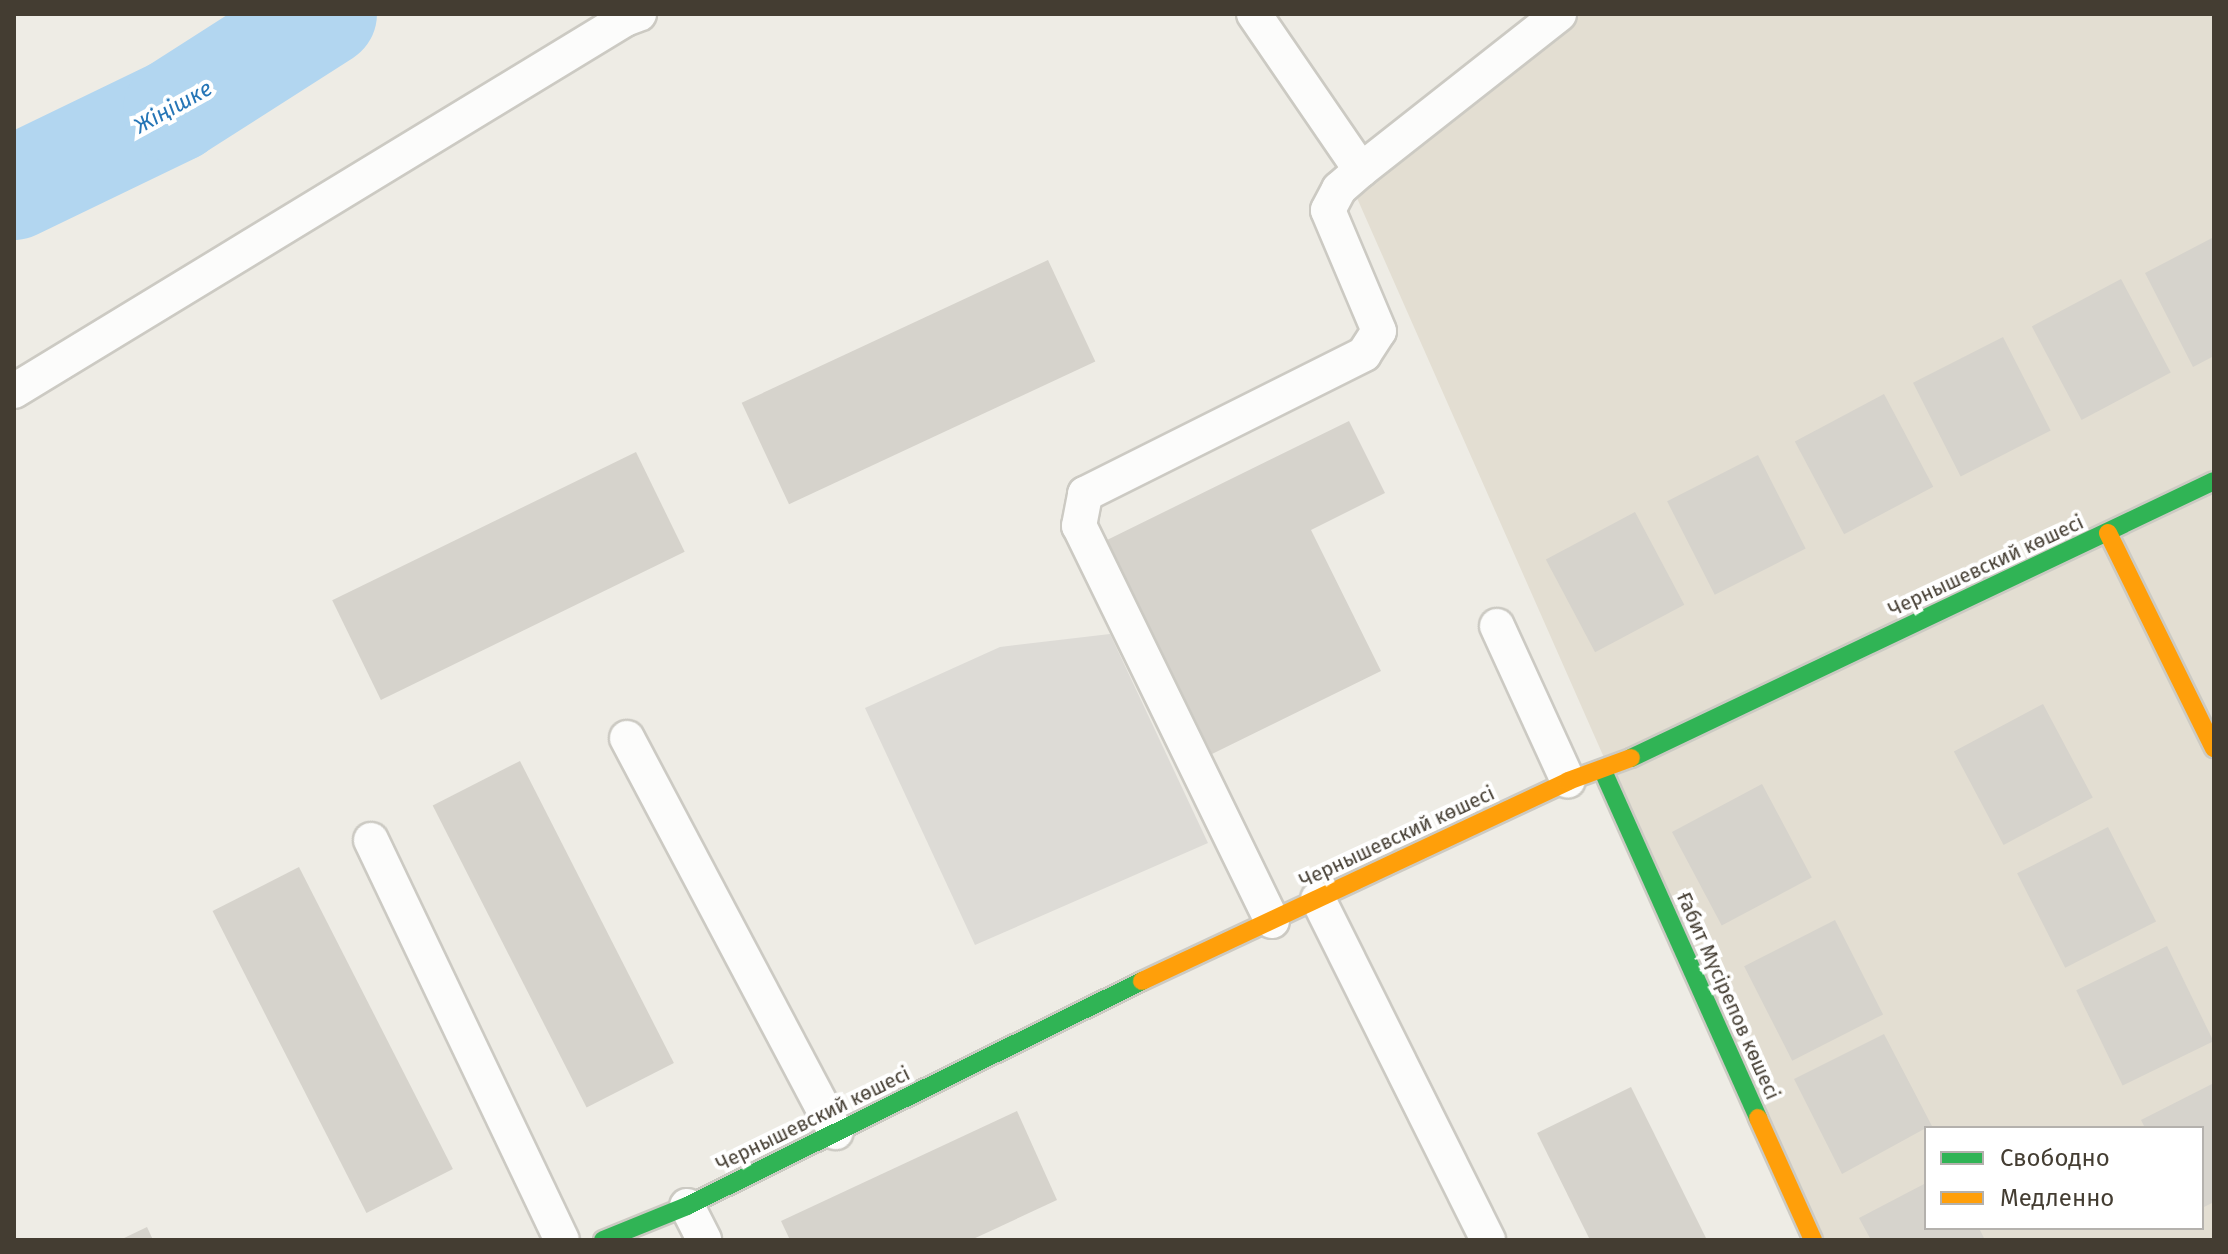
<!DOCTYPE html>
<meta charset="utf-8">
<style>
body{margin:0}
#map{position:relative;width:2228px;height:1254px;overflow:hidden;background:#eeece5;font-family:"Fira Sans",sans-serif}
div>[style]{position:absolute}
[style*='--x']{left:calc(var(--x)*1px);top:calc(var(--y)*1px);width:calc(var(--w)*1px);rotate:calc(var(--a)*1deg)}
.residential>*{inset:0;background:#e3ded2}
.parking>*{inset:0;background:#dddbd6}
.river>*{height:104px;margin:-52px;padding:0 52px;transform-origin:52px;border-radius:52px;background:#b2d6f0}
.building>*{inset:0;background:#d6d3cc;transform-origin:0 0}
.roads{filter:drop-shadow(2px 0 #cccac3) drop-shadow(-2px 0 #cccac3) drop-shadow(0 2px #cccac3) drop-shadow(0 -2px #cccac3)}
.lane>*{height:34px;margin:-17px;padding:0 17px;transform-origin:17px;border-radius:17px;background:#fcfcfb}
.fast>*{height:18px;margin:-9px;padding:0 9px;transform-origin:9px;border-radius:9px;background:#30b455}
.slow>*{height:18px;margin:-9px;padding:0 9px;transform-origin:9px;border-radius:9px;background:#ff9f0a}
span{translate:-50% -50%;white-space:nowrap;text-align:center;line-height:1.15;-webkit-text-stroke:8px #fff;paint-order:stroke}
.street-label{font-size:20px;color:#443d32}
.water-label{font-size:22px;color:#2575b6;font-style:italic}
.frame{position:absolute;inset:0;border:16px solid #443d32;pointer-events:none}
.legend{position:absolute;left:1924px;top:1126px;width:280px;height:104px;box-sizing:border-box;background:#fff;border:2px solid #b4b1ad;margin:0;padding:10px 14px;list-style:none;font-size:24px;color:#443d32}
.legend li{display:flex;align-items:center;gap:16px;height:40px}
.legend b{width:40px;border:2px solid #b4b1ad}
</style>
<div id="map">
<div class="residential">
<i style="clip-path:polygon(evenodd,1578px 14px,2214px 14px,2214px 1240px,1817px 1240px,1357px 198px,1578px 14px,1926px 1128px,2202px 1128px,2202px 1228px,1926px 1228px,1926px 1128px)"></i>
</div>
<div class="parking">
<i style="clip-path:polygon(1110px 634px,1208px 843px,975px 945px,865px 708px,1000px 647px)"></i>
</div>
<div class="river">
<i style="--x:14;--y:188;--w:179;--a:-25.8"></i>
<i style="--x:175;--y:110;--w:178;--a:-32.6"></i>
</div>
<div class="building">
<i style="clip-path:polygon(2214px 237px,2214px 356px,2193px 367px,2145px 273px)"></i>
<i style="left:1048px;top:260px;width:112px;height:338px;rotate:65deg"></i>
<i style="left:2121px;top:279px;width:106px;height:101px;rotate:62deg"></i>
<i style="left:2003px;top:337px;width:105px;height:101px;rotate:63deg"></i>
<i style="left:1884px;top:394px;width:105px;height:101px;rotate:62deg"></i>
<i style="clip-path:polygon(1349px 421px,1385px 493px,1311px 530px,1381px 671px,1212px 754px,1107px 540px)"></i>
<i style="left:636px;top:452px;width:111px;height:338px;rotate:64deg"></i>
<i style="left:1758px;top:455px;width:105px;height:102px;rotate:63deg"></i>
<i style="left:1635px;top:512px;width:105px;height:101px;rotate:62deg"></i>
<i style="left:2043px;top:704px;width:106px;height:101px;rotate:62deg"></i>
<i style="left:520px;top:761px;width:339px;height:98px;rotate:63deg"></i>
<i style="left:1762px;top:784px;width:106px;height:102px;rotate:62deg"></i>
<i style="left:2108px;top:827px;width:106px;height:102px;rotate:63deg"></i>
<i style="left:299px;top:867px;width:339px;height:97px;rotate:63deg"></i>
<i style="left:1835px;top:920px;width:106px;height:102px;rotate:63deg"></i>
<i style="left:2167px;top:946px;width:106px;height:101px;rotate:64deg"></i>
<i style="clip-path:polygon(1884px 1034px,1933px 1128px,1926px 1128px,1842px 1174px,1794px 1079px)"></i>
<i style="clip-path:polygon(2214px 1083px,2214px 1202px,2202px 1208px,2202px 1128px,2145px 1128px,2141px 1120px)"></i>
<i style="clip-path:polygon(1631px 1087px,1707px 1240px,1590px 1240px,1537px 1133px)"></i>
<i style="clip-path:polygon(1017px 1111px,1057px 1200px,971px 1240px,790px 1240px,781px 1221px)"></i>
<i style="clip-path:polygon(1926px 1183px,1926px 1228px,1979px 1228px,1985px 1240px,1871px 1240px,1859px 1218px)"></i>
<i style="clip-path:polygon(147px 1227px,153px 1240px,120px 1240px)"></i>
</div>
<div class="roads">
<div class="lane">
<i style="--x:1254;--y:14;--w:189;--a:55.6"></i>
<i style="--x:1361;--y:170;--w:252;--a:-38.2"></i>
<i style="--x:14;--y:391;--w:715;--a:-31.33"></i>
<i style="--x:625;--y:19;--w:15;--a:-20"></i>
<i style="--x:1497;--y:626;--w:170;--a:65.4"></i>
<i style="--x:627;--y:738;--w:446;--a:62.1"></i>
<i style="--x:371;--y:840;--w:443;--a:64.5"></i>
<i style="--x:1318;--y:899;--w:381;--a:63.5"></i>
<i style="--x:1272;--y:921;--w:440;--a:-116"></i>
<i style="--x:1079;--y:526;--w:33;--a:-79"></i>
<i style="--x:1085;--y:494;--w:312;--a:-26.6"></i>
<i style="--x:1364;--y:354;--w:27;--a:-57"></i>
<i style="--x:1379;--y:331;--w:131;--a:-112.9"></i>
<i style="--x:1328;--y:210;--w:24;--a:-62"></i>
<i style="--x:1339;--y:189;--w:29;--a:-41"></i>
<i style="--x:687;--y:1206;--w:38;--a:63"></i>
</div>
<div class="fast">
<i style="--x:1631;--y:758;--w:645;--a:-25.41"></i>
<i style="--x:1603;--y:771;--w:380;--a:65.9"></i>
<i style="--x:603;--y:1240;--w:91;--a:-22"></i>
<i style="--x:687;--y:1206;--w:508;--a:-26.31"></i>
</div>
<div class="slow">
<i style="--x:2108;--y:533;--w:240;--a:63.8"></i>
<i style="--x:1142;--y:981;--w:471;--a:-25.1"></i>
<i style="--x:1568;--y:781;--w:67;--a:-20.1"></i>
<i style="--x:1758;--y:1118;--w:134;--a:65.7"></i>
</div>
</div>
<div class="street-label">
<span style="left:1986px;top:566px;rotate:-25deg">Чернышевский көшесі</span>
<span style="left:1397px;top:837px;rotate:-25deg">Чернышевский көшесі</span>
<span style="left:1728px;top:996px;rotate:66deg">Ғабит Мүсірепов көшесі</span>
<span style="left:813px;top:1119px;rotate:-26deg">Чернышевский көшесі</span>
</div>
<div class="water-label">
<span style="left:173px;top:107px;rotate:-29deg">Жіңішке</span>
</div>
<div class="frame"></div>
<ul class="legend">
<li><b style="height:10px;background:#30b455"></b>Свободно</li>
<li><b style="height:10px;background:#ff9f0a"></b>Медленно</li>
</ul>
</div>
